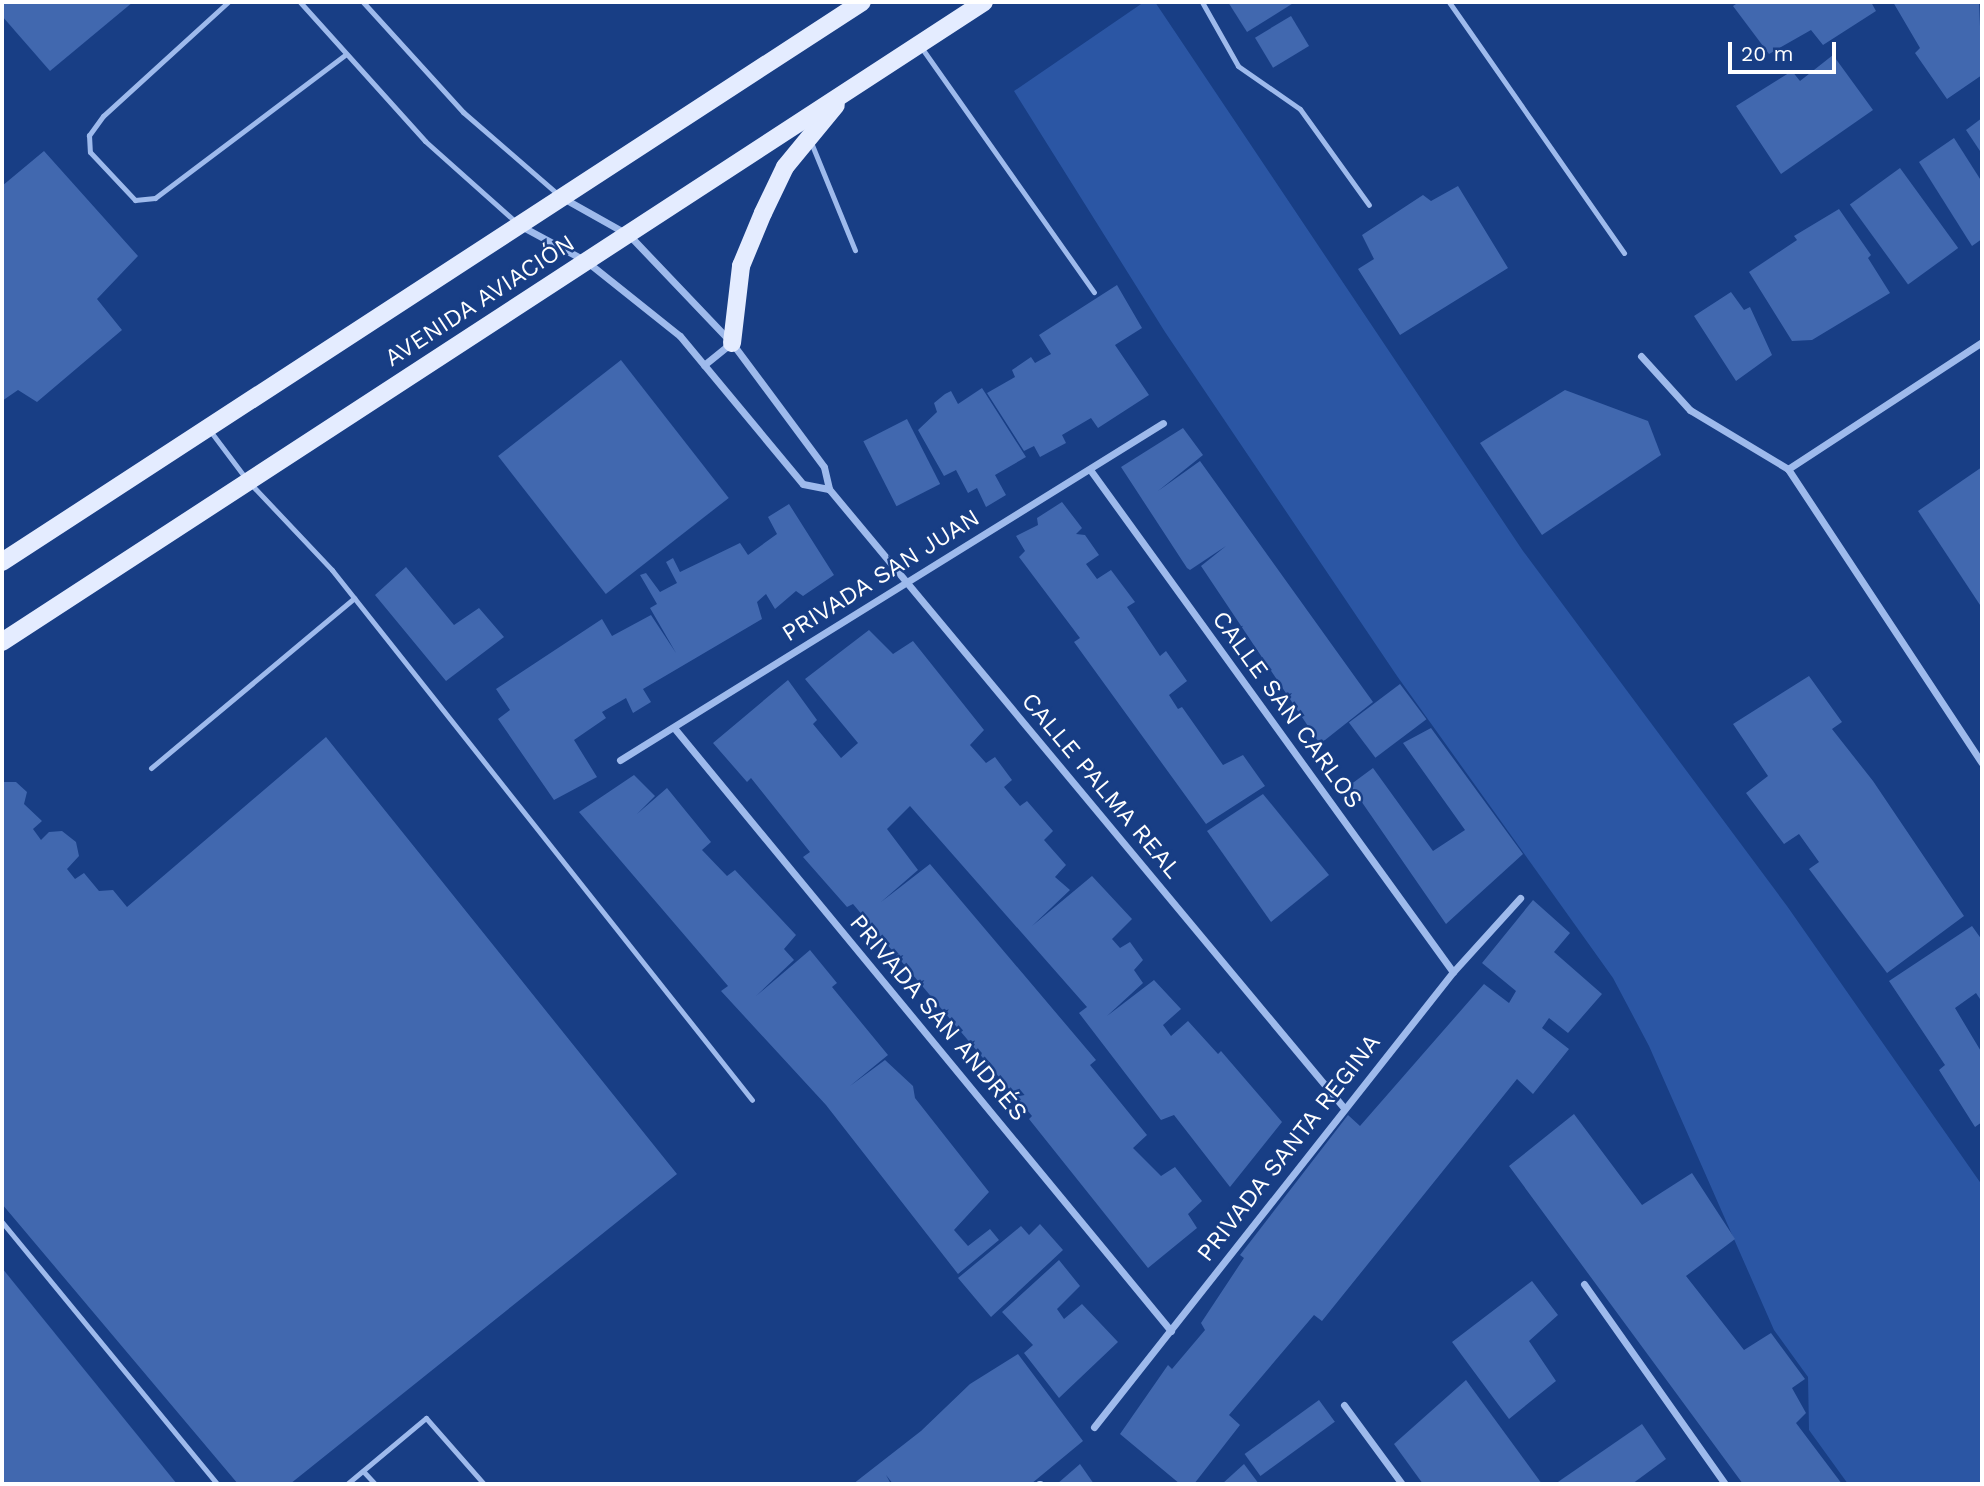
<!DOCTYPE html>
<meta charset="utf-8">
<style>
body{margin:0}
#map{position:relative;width:1984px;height:1486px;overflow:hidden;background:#183e85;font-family:"Work Sans",sans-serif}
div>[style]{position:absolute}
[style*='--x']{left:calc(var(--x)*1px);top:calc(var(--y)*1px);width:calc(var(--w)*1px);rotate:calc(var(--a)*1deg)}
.green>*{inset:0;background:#2b56a4}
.building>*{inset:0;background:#4168af;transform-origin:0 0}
.service>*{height:5px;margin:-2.5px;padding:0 2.5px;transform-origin:2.5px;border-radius:2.5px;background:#9ebaec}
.minor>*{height:7px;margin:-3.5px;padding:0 3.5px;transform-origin:3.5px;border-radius:3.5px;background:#9ebaec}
.primary>*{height:18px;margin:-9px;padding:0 9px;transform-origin:9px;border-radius:9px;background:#e4ecff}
span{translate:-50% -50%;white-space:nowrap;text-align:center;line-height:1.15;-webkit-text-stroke:5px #183e85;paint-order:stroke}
.street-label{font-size:24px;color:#fff}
.frame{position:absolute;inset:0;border:4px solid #fff;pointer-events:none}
.scale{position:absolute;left:1728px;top:42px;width:108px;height:32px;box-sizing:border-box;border:4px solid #fff;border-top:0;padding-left:9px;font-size:21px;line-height:24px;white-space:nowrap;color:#fff;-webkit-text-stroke:5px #183e85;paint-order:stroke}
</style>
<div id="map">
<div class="green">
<i style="clip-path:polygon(1144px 2px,1155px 2px,1523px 551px,1787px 906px,1982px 1185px,1982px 1484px,1848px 1484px,1809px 1430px,1808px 1377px,1774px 1330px,1649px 1046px,1613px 978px,1397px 676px,1165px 332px,1014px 91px)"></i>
</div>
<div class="building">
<i style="clip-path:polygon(2px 2px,133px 2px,50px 71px,2px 16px)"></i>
<i style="clip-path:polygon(1228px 2px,1295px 2px,1247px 32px)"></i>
<i style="clip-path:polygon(1739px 2px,1871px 2px,1876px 11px,1823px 45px,1811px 30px,1769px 54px,1733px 6px)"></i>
<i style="clip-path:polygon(1893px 2px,1979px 2px,1982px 75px,1947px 99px,1915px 53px,1920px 48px)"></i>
<i style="left:1291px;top:16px;width:35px;height:42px;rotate:59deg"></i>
<i style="clip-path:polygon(1833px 55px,1873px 110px,1781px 174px,1736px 106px,1792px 71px,1800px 81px)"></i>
<i style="clip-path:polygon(1982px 118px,1982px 154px,1966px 130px)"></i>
<i style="clip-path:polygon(1954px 138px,1982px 182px,1982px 239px,1972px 246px,1919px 162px)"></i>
<i style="clip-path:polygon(44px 151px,138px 256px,97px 299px,122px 330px,37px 402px,18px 390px,2px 401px,2px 186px)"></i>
<i style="left:1900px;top:168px;width:99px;height:62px;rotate:54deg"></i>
<i style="clip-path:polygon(1458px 186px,1508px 268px,1400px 335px,1358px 269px,1374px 259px,1362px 235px,1423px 195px,1431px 201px)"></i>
<i style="clip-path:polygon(1839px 209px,1871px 255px,1868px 258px,1890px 293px,1812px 340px,1792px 341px,1749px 272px,1797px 240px,1794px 236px)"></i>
<i style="clip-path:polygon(1117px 285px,1142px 328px,1115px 345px,1149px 395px,1098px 428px,1091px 418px,1062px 435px,1066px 443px,1040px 457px,1034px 446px,1024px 451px,987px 393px,1015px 377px,1012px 370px,1031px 357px,1035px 363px,1051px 354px,1039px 335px)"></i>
<i style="clip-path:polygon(1731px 292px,1744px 310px,1750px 307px,1772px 355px,1736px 381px,1694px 316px)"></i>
<i style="left:621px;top:360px;width:175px;height:156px;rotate:52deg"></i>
<i style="clip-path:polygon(982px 388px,1026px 457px,995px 475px,1006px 495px,986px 507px,977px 488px,968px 493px,956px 470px,944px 476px,918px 430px,937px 412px,934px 403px,945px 394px,951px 391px,958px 404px)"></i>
<i style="clip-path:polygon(1565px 390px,1648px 421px,1661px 455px,1542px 535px,1480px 443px)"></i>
<i style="left:907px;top:419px;width:73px;height:49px;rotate:63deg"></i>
<i style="clip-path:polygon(1183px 428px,1203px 455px,1158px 491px,1200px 461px,1373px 702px,1320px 744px,1201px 566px,1226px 546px,1190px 570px,1187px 568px,1121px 467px)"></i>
<i style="clip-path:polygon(1982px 467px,1982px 608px,1918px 511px)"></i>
<i style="clip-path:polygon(1062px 502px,1082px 528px,1076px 534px,1085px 535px,1099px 555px,1086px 564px,1097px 579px,1111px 570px,1135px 602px,1127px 607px,1160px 656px,1166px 651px,1187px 681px,1169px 695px,1178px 709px,1182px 707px,1223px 765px,1243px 755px,1265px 786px,1206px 824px,1074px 642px,1080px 638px,1019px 557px,1025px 551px,1016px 536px,1038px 525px,1037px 518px)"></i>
<i style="clip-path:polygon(789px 504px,834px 575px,803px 596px,796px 591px,775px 609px,766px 594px,757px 602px,762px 619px,643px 689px,651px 702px,633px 713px,626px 698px,602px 712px,606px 718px,574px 740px,597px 777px,554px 800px,498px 719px,510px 710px,496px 689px,602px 619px,612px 636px,651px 615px,676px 653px,650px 608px,657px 604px,640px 575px,646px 573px,660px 592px,677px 583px,666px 562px,673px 558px,680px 572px,740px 543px,748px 555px,777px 534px,768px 517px)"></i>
<i style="clip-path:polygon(406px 567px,454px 625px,479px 608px,504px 637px,446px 681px,375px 595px)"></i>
<i style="clip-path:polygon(869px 630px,893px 654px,913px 641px,984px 730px,970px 745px,986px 763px,995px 757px,1012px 780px,1004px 787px,1020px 806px,1027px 801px,1053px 831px,1044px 840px,1066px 865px,1055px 877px,1070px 890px,1032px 926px,1092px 876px,1132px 919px,1112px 939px,1120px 948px,1130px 942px,1143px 960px,1134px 970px,1143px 983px,1107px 1016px,1154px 980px,1181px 1009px,1163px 1025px,1171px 1036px,1188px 1021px,1218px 1054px,1221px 1051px,1282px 1122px,1230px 1187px,1174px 1115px,1161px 1120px,1079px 1013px,1087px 1007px,910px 806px,887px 829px,918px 870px,881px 902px,930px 864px,1096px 1060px,1090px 1065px,1147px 1135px,1133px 1148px,1161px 1176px,1175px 1167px,1202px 1201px,1188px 1214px,1197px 1228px,1148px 1268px,1029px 1119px,1032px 1116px,853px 904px,847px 907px,803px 857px,810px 852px,751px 778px,747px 782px,713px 743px,788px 680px,817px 720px,813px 724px,841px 758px,858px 743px,805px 679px)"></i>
<i style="clip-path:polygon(1809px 676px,1842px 722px,1832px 729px,1873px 781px,1964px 916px,1887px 973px,1809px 869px,1819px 862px,1799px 834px,1784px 844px,1746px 793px,1768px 776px,1733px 724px)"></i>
<i style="left:1400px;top:684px;width:44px;height:64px;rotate:53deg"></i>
<i style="clip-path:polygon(1431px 728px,1523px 854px,1446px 924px,1350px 785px,1373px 768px,1433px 851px,1465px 830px,1403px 743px)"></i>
<i style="clip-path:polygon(326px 737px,677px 1174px,290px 1484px,238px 1484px,2px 1204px,2px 782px,16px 782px,27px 792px,24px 804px,42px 821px,33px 829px,41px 840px,49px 832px,62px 831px,76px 842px,79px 856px,67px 869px,75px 879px,84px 873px,99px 891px,113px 890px,127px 907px)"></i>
<i style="clip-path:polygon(634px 775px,655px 796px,637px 814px,667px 788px,711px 842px,702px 850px,727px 876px,735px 870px,796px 935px,784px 949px,794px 960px,756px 996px,810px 950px,837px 983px,832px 987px,888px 1055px,850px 1086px,885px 1060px,913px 1086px,915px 1098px,989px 1192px,954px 1230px,968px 1246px,990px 1229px,999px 1240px,958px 1274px,826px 1105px,721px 991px,728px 986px,579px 812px)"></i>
<i style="clip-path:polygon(1263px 794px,1329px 875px,1271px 922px,1207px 831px)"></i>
<i style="clip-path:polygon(1533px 900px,1570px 933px,1554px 952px,1602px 994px,1568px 1033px,1549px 1018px,1542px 1028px,1569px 1049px,1533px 1094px,1517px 1079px,1322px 1321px,1314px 1315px,1229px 1415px,1240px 1425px,1194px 1484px,1180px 1484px,1120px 1434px,1168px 1365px,1172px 1369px,1205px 1330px,1201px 1323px,1244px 1258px,1240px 1255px,1348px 1115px,1360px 1126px,1484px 984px,1509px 1003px,1516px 991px,1482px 963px)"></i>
<i style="clip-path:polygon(1972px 926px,1982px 940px,1982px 1002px,1976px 993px,1955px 1008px,1982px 1053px,1982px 1122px,1975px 1127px,1939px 1070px,1945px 1065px,1889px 981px)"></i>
<i style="clip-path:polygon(1574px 1114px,1642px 1205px,1692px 1173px,1735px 1239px,1686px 1276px,1744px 1350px,1771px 1333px,1805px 1379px,1792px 1388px,1806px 1413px,1796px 1423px,1842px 1484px,1743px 1484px,1509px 1166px)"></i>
<i style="clip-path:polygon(1040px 1224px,1063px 1250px,991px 1317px,958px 1278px,1021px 1226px,1029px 1235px)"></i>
<i style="clip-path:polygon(1059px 1260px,1080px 1286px,1057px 1309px,1064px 1319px,1082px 1304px,1118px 1342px,1059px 1398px,1024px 1353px,1033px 1345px,1002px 1312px)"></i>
<i style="clip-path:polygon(2px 1268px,177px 1484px,2px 1484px)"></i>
<i style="clip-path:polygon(1532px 1281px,1558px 1315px,1529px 1341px,1556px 1381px,1509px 1419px,1452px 1342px)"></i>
<i style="clip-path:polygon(1018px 1354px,1083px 1441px,1031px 1484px,893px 1484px,886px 1475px,891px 1484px,853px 1484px,921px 1431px,970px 1384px)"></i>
<i style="clip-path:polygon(1466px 1380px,1542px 1484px,1423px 1484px,1394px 1444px)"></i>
<i style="left:1319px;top:1400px;width:27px;height:92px;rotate:54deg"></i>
<i style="clip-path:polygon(1642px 1424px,1666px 1459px,1632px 1484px,1555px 1484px)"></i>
<i style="clip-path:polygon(1080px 1464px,1094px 1484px,1057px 1484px)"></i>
<i style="clip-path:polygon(1244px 1464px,1259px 1484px,1222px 1484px)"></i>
</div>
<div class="service">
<i style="--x:228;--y:2;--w:169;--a:137.6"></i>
<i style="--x:103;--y:116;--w:24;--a:126"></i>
<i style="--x:89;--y:135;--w:17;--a:87"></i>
<i style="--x:90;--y:152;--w:66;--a:46.8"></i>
<i style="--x:135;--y:200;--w:20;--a:-6"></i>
<i style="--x:155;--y:198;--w:239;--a:-37"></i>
<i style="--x:300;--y:2;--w:187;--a:48"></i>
<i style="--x:425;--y:141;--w:125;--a:41.7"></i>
<i style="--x:363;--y:2;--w:149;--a:47.7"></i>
<i style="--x:463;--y:112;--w:128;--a:40.9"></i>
<i style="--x:1202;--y:2;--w:73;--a:60.6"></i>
<i style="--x:1238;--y:66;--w:75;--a:34.7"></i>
<i style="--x:1300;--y:109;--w:118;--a:54.3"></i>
<i style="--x:1449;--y:2;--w:306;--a:55.1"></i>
<i style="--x:921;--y:47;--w:300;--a:54.8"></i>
<i style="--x:810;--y:140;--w:119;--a:67.8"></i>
<i style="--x:211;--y:432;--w:60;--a:53.1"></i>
<i style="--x:247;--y:480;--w:124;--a:46.6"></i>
<i style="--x:332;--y:570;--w:676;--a:51.6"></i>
<i style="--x:151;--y:768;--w:265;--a:-39.9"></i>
<i style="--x:2;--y:1222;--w:339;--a:50.6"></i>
<i style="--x:363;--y:1471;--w:18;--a:47"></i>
<i style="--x:347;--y:1484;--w:103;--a:-39.9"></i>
<i style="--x:426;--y:1418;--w:88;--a:48.7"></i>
</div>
<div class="minor">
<i style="--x:563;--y:198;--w:76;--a:29.3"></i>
<i style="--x:629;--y:235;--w:149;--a:46.4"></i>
<i style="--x:732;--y:343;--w:154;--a:53.4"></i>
<i style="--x:824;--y:467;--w:23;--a:77"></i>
<i style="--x:829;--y:489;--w:805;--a:50.24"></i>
<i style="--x:521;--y:226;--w:74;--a:28.3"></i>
<i style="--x:586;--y:261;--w:120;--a:38.6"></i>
<i style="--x:680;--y:336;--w:192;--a:50.3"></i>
<i style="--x:803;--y:484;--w:26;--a:11"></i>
<i style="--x:1641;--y:356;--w:73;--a:47.8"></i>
<i style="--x:1690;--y:410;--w:114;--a:31"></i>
<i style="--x:1788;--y:469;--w:352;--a:56.6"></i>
<i style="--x:704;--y:365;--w:35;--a:-39"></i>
<i style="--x:1788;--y:469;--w:232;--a:-33.2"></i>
<i style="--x:1091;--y:471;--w:618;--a:54.15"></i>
<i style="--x:675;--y:729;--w:780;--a:50.51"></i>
<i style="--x:620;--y:760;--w:639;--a:-31.82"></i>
<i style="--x:1584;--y:1284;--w:245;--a:54.8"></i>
<i style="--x:1344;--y:1405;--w:98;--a:53.7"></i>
<i style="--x:1094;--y:1427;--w:580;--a:-51.73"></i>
<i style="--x:1453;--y:972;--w:100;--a:-47.8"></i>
<i style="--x:1039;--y:1484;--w:1;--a:0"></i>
</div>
<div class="primary">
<i style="--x:732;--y:343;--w:78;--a:-83.3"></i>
<i style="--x:741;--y:266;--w:57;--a:-67.5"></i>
<i style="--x:763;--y:213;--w:51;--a:-64.4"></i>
<i style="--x:785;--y:167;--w:80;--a:-50.6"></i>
<i style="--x:2;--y:562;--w:1026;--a:-33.07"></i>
<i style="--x:2;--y:642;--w:1172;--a:-33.09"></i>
</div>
<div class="street-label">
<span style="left:480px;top:301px;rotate:-33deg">AVENIDA AVIACIÓN</span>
<span style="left:881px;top:576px;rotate:-32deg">PRIVADA SAN JUAN</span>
<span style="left:1287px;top:710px;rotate:54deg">CALLE SAN CARLOS</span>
<span style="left:1101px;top:786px;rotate:50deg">CALLE PALMA REAL</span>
<span style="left:938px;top:1018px;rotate:50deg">PRIVADA SAN ANDRÉS</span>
<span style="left:1289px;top:1148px;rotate:-52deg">PRIVADA SANTA REGINA</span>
</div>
<div class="frame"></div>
<div class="scale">20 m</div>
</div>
